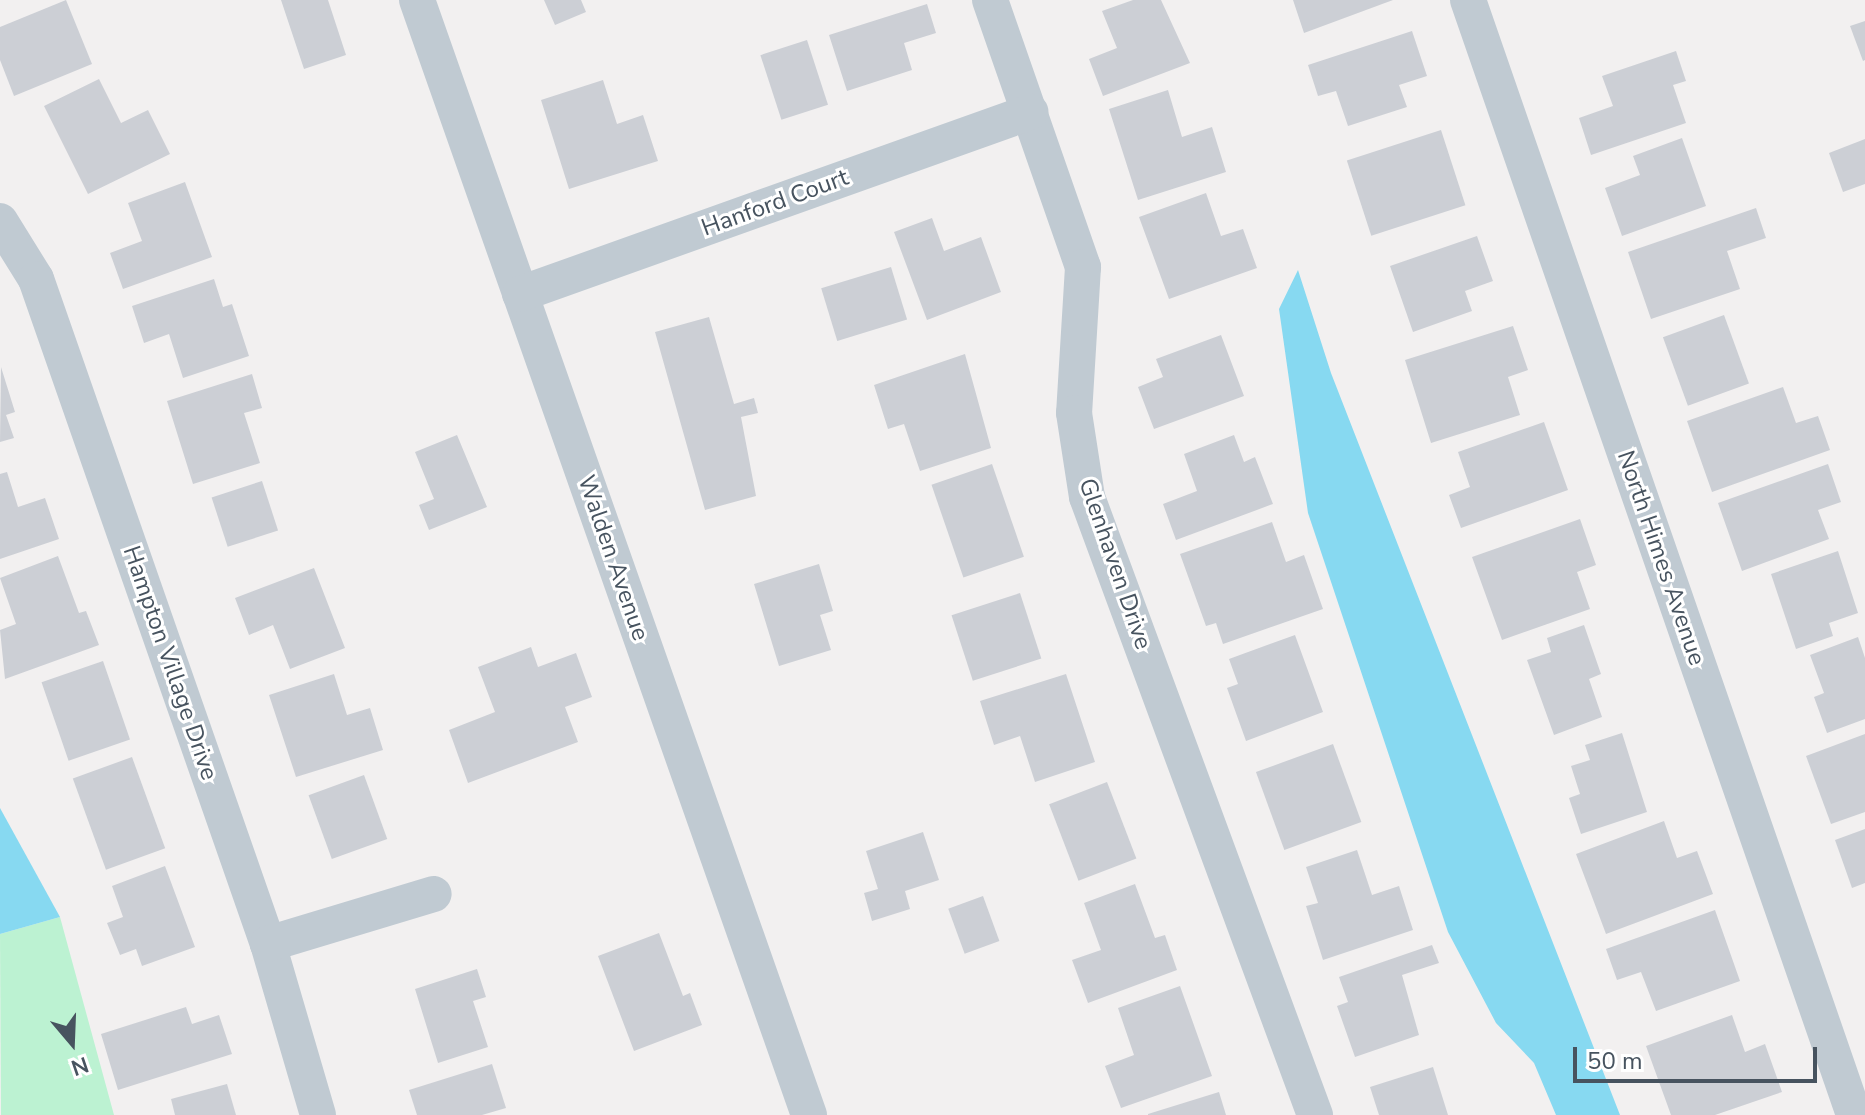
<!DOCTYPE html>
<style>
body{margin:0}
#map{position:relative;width:1865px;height:1115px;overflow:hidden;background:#f2f0f0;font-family:"Nunito Sans",sans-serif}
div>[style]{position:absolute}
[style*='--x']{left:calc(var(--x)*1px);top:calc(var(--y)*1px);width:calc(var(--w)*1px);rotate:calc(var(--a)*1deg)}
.green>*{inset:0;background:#bcf2d2}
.water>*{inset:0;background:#87d9f1}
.building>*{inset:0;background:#cccfd5;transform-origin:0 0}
.street>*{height:36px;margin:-18px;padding:0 18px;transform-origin:18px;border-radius:18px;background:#c0cad2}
span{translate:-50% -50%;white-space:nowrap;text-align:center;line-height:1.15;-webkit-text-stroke:6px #fff;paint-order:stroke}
.street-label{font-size:24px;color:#47535f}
.north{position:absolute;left:32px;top:1003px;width:80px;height:80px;-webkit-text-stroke:6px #fff;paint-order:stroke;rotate:161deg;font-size:22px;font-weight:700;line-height:32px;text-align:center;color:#47535f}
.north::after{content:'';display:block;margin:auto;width:28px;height:36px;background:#47535f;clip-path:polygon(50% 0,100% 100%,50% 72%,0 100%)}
.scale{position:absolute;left:1573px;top:1047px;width:244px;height:36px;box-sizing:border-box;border:4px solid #47535f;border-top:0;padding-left:10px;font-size:24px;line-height:28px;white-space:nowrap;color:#47535f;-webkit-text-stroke:6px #fff;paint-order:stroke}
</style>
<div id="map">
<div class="green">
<i style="clip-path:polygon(60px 917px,114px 1115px,1px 1115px,0 934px)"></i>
</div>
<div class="water">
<i style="clip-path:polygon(1298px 270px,1331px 373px,1620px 1115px,1556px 1115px,1534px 1063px,1496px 1023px,1448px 932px,1308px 513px,1279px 309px)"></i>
<i style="clip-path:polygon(0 808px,60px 917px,0 934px)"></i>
</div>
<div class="building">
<i style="clip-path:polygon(66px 0,92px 64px,14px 96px,0 60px,0 27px)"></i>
<i style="clip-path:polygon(281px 0,328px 0,346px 55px,304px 69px)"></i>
<i style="clip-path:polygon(544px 0,581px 0,586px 12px,555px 25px)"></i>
<i style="clip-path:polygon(1133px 0,1161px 0,1190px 63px,1103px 96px,1089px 59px,1117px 48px,1102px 11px)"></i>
<i style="clip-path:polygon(1293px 0,1393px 0,1304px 33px)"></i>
<i style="clip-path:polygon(927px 4px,936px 33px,904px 43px,912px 70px,847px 91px,829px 35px)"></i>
<i style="clip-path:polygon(1865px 21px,1865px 60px,1863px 61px,1850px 26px)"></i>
<i style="clip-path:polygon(1412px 31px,1427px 76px,1399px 85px,1407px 107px,1348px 126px,1336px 91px,1318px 96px,1308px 65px)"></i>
<i style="left:807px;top:40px;width:68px;height:49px;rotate:72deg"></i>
<i style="clip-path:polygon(1676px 51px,1686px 81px,1673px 85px,1686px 123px,1591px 155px,1579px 118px,1613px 106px,1602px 76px)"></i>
<i style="clip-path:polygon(99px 79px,121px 123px,148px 110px,170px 154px,88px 194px,44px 106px)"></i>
<i style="clip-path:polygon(603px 80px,617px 124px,643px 115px,658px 161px,569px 189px,541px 100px)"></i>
<i style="clip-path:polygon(1168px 90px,1182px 137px,1212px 127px,1226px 172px,1138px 200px,1109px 109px)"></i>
<i style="left:1441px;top:130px;width:79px;height:99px;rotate:72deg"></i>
<i style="clip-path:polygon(1682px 138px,1706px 206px,1622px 236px,1605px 188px,1640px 175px,1633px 156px)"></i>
<i style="clip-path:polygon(1865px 139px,1865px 184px,1843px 192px,1829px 153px)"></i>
<i style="clip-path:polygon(185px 182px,212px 257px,123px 289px,110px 253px,142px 241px,128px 203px)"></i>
<i style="clip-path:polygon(1206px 193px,1221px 236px,1243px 229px,1257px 268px,1169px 299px,1139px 217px)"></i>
<i style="clip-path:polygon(1756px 208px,1766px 238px,1727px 251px,1740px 289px,1651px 319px,1628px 252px)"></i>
<i style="clip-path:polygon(932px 218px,944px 251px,981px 237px,1001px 292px,927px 320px,894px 232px)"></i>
<i style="clip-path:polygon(1477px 236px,1493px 281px,1465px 291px,1472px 311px,1413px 332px,1390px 266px)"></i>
<i style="left:891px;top:267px;width:55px;height:73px;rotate:73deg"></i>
<i style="clip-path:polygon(214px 279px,223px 307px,232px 304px,249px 356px,183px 378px,169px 334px,144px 343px,132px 306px)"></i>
<i style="left:1724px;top:315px;width:73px;height:65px;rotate:70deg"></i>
<i style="clip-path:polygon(709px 317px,734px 404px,754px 398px,758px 413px,741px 417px,756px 496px,705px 510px,655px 332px)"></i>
<i style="clip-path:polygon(1513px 326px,1528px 370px,1508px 377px,1520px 415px,1431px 443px,1405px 360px)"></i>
<i style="clip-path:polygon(1221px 335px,1244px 396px,1154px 429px,1138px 387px,1163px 377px,1156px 359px)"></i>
<i style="clip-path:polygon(965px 354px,991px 448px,920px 471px,904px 424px,888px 429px,874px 385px)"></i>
<i style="clip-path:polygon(1px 367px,15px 412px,6px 415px,14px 438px,0 442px)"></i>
<i style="clip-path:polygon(252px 374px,262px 408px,244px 413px,260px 463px,193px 484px,167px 401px)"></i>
<i style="clip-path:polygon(1783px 387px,1796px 423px,1818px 416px,1830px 450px,1712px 492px,1687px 421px)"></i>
<i style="clip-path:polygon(1544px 422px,1568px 490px,1461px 528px,1449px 495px,1470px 487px,1458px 452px)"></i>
<i style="clip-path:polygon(457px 435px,487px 507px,429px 530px,419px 505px,434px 499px,415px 452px)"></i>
<i style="clip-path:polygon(1234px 435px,1244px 462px,1255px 457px,1273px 504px,1176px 540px,1163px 504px,1197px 491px,1184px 454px)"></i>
<i style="left:992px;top:464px;width:98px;height:64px;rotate:71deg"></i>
<i style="clip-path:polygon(1828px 464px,1841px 502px,1818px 510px,1829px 539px,1742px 571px,1718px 503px)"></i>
<i style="clip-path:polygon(7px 472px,18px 507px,45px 498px,59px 539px,0 559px,0 474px)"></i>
<i style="left:262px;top:481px;width:52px;height:53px;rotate:72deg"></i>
<i style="clip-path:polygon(1580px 519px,1596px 565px,1577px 572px,1590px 609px,1502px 640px,1472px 557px)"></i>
<i style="clip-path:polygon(1272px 522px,1286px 562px,1304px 555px,1323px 609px,1223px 644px,1216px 623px,1206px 626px,1180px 554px)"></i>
<i style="clip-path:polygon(1838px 551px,1858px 613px,1829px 623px,1833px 636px,1796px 649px,1771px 574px)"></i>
<i style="clip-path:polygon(58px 556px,79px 613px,86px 611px,99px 645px,5px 679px,0 630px,16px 624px,0 578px)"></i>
<i style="clip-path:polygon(819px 564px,833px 611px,820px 615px,831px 650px,779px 666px,754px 584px)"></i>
<i style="clip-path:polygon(314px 568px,345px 648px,290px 669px,273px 625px,249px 635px,235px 598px)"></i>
<i style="left:1020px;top:593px;width:69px;height:72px;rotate:72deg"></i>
<i style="clip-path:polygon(1584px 625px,1601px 674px,1589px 679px,1602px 717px,1554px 735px,1527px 660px,1551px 652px,1547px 638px)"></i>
<i style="clip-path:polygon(1295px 635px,1323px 712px,1246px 741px,1227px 688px,1238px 684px,1229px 659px)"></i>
<i style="clip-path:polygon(1858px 637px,1865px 658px,1865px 719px,1827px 733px,1814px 697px,1824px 693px,1810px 655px)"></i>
<i style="clip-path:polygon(531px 647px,538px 667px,576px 653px,592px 697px,565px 707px,578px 742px,468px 783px,449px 730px,495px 712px,478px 667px)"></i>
<i style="left:103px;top:661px;width:83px;height:65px;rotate:71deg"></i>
<i style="clip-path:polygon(334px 674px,347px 715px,370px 708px,383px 750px,296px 777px,269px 695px)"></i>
<i style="clip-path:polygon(1066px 674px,1095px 762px,1035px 782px,1020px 736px,994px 745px,980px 701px)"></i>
<i style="clip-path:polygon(1622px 733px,1647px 812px,1581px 834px,1569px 798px,1580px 794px,1571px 766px,1590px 760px,1585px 745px)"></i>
<i style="clip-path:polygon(1865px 734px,1865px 812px,1831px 824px,1806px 756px)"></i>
<i style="left:1333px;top:744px;width:83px;height:82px;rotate:70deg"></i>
<i style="left:132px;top:757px;width:97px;height:63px;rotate:70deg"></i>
<i style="left:364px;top:775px;width:68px;height:59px;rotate:70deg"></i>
<i style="left:1107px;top:782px;width:82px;height:62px;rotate:69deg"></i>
<i style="clip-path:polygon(1664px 821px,1677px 858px,1697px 851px,1713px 894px,1606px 934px,1576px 854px)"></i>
<i style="clip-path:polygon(1865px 829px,1865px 883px,1852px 888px,1835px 840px)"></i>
<i style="clip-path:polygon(923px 832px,939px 880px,905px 891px,910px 909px,872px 921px,864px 893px,878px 889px,866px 851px)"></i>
<i style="clip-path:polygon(1357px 850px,1372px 895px,1399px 886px,1413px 930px,1323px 960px,1306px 906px,1318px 903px,1306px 867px)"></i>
<i style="clip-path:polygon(165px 866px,195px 947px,142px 966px,136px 949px,120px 955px,107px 923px,123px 917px,112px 886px)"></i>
<i style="clip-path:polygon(1135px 884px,1155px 938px,1165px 935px,1177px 970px,1088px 1003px,1072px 960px,1101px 950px,1084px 903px)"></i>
<i style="left:983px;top:896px;width:48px;height:37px;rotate:70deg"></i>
<i style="clip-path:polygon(1715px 910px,1740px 981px,1656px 1011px,1641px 972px,1617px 980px,1606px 949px)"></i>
<i style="clip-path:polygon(659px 933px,683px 996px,690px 993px,702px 1025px,634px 1051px,598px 956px)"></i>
<i style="clip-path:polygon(1432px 945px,1439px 963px,1402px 975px,1419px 1035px,1355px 1057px,1337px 1006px,1348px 1002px,1339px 977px)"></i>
<i style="clip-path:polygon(477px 969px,486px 997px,473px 1001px,488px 1047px,438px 1063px,415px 989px)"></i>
<i style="clip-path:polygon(1180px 986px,1212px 1076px,1121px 1108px,1105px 1066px,1134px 1055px,1118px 1008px)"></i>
<i style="clip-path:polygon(186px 1007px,192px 1024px,219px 1015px,232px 1054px,118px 1090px,101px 1034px)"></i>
<i style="clip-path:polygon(1732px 1015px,1745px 1052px,1765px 1044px,1782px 1092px,1715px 1115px,1671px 1115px,1646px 1046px)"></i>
<i style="clip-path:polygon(492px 1064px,506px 1108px,482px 1115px,417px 1115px,409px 1090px)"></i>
<i style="clip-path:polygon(1433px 1067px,1448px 1115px,1379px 1115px,1370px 1087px)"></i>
<i style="clip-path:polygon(227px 1084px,236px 1115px,175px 1115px,171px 1099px)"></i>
<i style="clip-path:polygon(1219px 1092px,1226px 1115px,1148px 1115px,1148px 1114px)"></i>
</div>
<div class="street">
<i style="--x:417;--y:0;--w:1182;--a:70.63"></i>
<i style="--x:990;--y:0;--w:283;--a:70.8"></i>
<i style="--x:1083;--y:267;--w:146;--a:93.5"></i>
<i style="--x:1074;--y:413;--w:85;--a:81.2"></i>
<i style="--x:1087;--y:497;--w:659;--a:69.75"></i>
<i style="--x:1468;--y:0;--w:1180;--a:70.9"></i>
<i style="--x:0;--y:221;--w:68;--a:58.2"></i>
<i style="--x:36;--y:279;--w:704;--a:70.77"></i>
<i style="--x:268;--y:944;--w:178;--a:73.7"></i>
<i style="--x:520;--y:294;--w:542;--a:-19.64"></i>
<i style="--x:268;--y:944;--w:173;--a:-16.8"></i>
</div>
<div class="street-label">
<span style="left:775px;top:203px;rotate:-20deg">Hanford Court</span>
<span style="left:613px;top:558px;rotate:71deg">Walden Avenue</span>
<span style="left:1661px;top:558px;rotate:71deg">North Himes Avenue</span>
<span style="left:1115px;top:564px;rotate:71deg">Glenhaven Drive</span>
<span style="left:170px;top:663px;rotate:71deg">Hampton Village Drive</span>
</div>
<div class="north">N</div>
<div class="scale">50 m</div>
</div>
